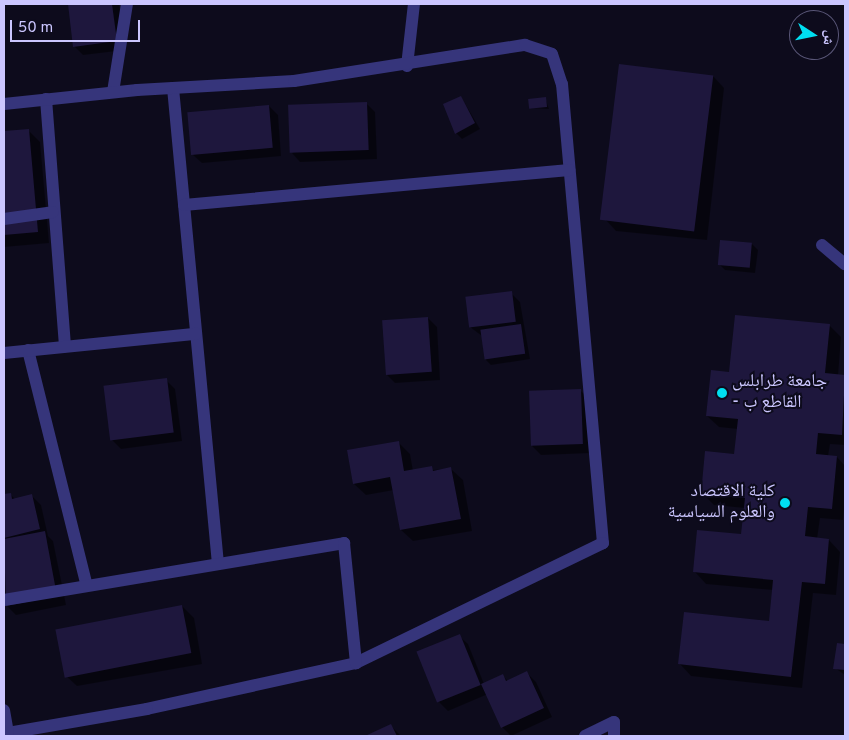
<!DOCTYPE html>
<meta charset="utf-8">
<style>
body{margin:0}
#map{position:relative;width:849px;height:740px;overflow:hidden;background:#0d0b1c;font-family:Overpass,"Noto Naskh Arabic",sans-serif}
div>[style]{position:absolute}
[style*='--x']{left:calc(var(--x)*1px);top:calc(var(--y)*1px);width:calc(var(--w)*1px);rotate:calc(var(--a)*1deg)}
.shadow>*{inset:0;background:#0007}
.building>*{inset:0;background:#1e173d;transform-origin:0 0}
.minor>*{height:12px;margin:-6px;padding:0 6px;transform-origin:6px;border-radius:6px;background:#36357b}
.dots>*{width:14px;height:14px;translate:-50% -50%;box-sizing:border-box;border:2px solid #0d0b1c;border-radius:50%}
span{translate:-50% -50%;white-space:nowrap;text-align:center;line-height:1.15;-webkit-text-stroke:4px #0d0b1c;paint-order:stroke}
.poi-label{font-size:18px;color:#cbc6ff}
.left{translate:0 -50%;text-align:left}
.right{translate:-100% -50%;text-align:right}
.frame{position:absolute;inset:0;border:5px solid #cbc6ff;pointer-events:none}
.north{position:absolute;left:789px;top:10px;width:50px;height:50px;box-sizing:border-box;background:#0d0b1c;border:1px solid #595677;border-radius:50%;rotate:101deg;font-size:14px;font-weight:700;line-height:20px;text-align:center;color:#cbc6ff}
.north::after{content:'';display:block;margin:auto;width:18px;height:22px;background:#00dff1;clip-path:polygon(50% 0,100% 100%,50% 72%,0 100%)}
.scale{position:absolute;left:10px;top:20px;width:130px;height:22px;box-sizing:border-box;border:2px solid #cbc6ff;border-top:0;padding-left:6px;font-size:15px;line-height:18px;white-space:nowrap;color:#cbc6ff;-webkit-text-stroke:4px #0d0b1c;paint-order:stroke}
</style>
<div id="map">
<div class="shadow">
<i style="clip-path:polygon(69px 4px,119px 4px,125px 50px,83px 55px,74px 46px)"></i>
<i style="clip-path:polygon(713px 76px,724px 88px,707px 240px,616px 231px,605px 219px)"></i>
<i style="clip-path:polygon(461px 97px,480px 129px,462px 139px,456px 133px)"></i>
<i style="clip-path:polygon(545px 98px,549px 109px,531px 108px)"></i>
<i style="clip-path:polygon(366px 103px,375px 112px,377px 159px,300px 162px,292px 153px)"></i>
<i style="clip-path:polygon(269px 106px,278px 115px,281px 156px,202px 163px,193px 155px)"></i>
<i style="clip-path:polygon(28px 130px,40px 142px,49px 243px,4px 247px,4px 132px)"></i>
<i style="clip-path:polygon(752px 244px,758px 250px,755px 273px,725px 270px,719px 264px)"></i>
<i style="clip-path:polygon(511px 293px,520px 302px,530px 359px,491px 365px,485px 359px,482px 336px,470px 327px)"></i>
<i style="clip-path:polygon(428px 318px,437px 327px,440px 380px,395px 383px,386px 374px)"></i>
<i style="clip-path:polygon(830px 326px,841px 337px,838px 376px,845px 377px,845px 445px,830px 444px,828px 456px,837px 457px,845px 466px,845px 499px,843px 520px,820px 518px,817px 539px,829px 540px,840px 552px,836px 595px,813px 593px,802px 688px,691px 676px,680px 664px,770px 622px,773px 590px,706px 584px,695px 572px,743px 536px,745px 508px,714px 505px,702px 493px,735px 456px,738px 429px,719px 427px,707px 416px,730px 373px)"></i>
<i style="clip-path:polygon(166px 380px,175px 389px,182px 441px,121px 449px,112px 440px)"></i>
<i style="clip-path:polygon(580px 390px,589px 399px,591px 453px,541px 455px,532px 446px)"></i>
<i style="clip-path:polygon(398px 442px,410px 454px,413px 471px,451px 469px,463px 480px,472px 531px,413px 541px,401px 530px,394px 490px,366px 495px,354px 484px)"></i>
<i style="clip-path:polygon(10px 494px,16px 500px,32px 496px,41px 505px,48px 536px,53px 541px,66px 605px,16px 615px,7px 606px,4px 589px,4px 496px)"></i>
<i style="clip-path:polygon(182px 606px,194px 618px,202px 664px,77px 686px,65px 675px)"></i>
<i style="clip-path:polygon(459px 636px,468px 644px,484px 684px,502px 675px,508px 681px,527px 673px,536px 682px,552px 717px,511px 736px,502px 727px,488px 694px,448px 711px,439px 702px)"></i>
<i style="clip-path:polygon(838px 644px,845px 645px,845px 675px,835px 668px)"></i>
<i style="clip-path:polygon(391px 726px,401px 736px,368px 736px)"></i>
</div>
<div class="building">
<i style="clip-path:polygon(68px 4px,112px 4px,117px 41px,73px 47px)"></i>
<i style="left:619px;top:64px;width:95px;height:157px;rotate:7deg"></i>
<i style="clip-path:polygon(461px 96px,475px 123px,455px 134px,443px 104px)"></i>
<i style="left:546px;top:97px;width:10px;height:18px;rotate:84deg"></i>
<i style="left:367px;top:102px;width:48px;height:79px;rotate:88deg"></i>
<i style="left:269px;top:105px;width:43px;height:82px;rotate:85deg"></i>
<i style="clip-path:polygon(29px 129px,38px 232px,4px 235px,4px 131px)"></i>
<i style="left:720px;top:240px;width:32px;height:25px;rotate:5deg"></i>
<i style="left:512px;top:291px;width:31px;height:47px;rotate:83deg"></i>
<i style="clip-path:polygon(735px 315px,830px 324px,825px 373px,845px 375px,842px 435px,818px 433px,816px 454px,837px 456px,832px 509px,808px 507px,805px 536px,829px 539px,825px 584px,802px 582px,791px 677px,678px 664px,684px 612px,769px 621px,773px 580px,693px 572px,697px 530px,741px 534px,745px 498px,701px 494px,705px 451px,734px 454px,738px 419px,706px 416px,711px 370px,729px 372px)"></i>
<i style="left:428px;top:317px;width:55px;height:46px;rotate:86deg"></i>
<i style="left:521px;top:324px;width:30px;height:41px;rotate:82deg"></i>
<i style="left:167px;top:378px;width:55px;height:64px;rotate:83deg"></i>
<i style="left:581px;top:389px;width:55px;height:52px;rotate:88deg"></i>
<i style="clip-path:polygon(399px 441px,404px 471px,432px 466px,433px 471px,451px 467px,461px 519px,400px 530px,390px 477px,353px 484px,347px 450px)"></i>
<i style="clip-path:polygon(11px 493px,12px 499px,32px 494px,40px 529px,4px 538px,4px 494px)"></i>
<i style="clip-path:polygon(45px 531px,57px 596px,6px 606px,4px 539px)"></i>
<i style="left:182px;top:605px;width:49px;height:129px;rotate:79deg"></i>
<i style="left:460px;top:634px;width:55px;height:47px;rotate:68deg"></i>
<i style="clip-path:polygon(837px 643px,845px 644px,845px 670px,833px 669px)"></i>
<i style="clip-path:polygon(527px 671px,544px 708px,501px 728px,481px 684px,503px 674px,506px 681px)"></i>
<i style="clip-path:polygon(391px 724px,397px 736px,365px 736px)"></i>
</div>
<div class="minor">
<i style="--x:407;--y:66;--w:62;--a:-83.6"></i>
<i style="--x:173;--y:88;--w:478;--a:84.6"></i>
<i style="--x:113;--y:92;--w:89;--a:-81"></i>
<i style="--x:46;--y:99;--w:248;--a:85.6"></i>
<i style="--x:4;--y:104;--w:134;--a:-6"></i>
<i style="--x:137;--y:90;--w:157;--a:-3.3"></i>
<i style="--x:294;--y:81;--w:234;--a:-8.9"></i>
<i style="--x:525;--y:45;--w:28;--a:18"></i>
<i style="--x:552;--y:54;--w:32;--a:72"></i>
<i style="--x:562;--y:84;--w:461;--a:84.9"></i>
<i style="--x:603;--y:543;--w:275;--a:154.1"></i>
<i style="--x:356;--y:663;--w:214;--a:167.6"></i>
<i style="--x:147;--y:709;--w:141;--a:170.2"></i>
<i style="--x:8;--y:733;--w:23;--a:-100"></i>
<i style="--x:184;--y:205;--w:387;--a:-5.2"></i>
<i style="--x:4;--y:219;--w:49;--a:-8.1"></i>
<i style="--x:822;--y:245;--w:30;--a:40"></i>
<i style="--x:28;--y:350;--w:243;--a:76"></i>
<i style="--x:4;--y:353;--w:193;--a:-5.7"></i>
<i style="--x:4;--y:600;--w:345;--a:-9.5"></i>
<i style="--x:344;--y:543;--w:121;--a:84.3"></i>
<i style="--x:585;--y:736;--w:32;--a:-26"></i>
<i style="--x:614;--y:722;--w:14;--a:90"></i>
</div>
<div class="dots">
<i style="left:722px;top:393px;background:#00dff1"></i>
<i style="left:785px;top:503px;background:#00dff1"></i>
</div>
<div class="poi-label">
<span class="left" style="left:732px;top:393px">جامعة طرابلس<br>- القاطع ب</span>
<span class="right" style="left:775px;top:503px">كلية الاقتصاد<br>والعلوم السياسية</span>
</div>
<div class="frame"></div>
<div class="north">ش</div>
<div class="scale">50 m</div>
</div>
